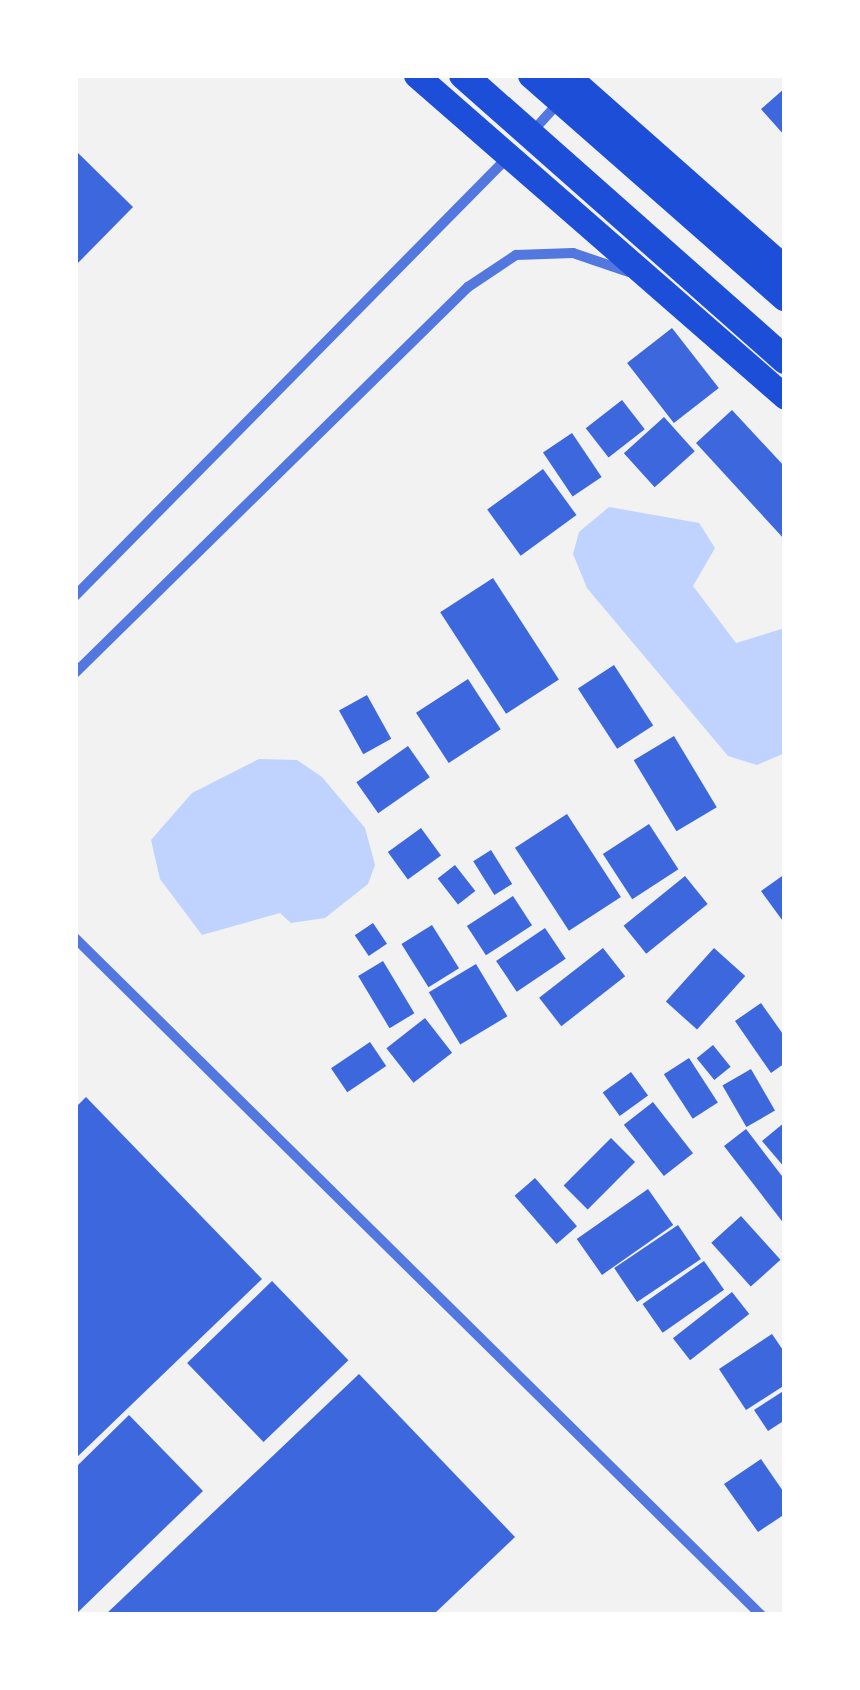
<!DOCTYPE html>
<style>
body{margin:0}
#map{position:relative;width:860px;height:1690px;overflow:hidden;background:#f2f2f2;font-family:"Source Serif 4",serif}
div>[style]{position:absolute}
[style*='--x']{left:calc(var(--x)*1px);top:calc(var(--y)*1px);width:calc(var(--w)*1px);rotate:calc(var(--a)*1deg)}
.water>*{inset:0;background:#bfd3fe}
.building>*{inset:0;background:#3d67dc;transform-origin:0 0}
.minor>*{height:10px;margin:-5px;padding:0 5px;transform-origin:5px;border-radius:5px;background:#5277de}
.primary>*{height:25px;margin:-12.5px;padding:0 12.5px;transform-origin:12.5px;border-radius:12.5px;background:#1d4ed8}
.trunk>*{height:28px;margin:-14px;padding:0 14px;transform-origin:14px;border-radius:14px;background:#1d4ed8}
span{translate:-50% -50%;white-space:nowrap;text-align:center;line-height:1.15;-webkit-text-stroke:10px #fff;paint-order:stroke}
.frame{position:absolute;inset:0;border:78px solid #fff;pointer-events:none}
</style>
<div id="map">
<div class="water">
<i style="clip-path:polygon(609px 507px,699px 523px,715px 548px,693px 586px,736px 643px,785px 628px,785px 753px,757px 765px,728px 756px,587px 588px,573px 554px,579px 532px)"></i>
<i style="clip-path:polygon(259px 759px,297px 760px,322px 777px,365px 828px,375px 865px,368px 884px,325px 918px,291px 923px,280px 913px,202px 935px,160px 879px,151px 840px,192px 793px)"></i>
</div>
<div class="building">
<i style="clip-path:polygon(785px 88px,785px 136px,761px 109px)"></i>
<i style="clip-path:polygon(75px 150px,133px 207px,75px 266px)"></i>
<i style="left:672px;top:328px;width:76px;height:57px;rotate:52deg"></i>
<i style="left:622px;top:400px;width:37px;height:46px;rotate:52deg"></i>
<i style="clip-path:polygon(732px 410px,785px 467px,785px 540px,696px 443px)"></i>
<i style="left:664px;top:417px;width:46px;height:54px;rotate:48deg"></i>
<i style="left:572px;top:433px;width:53px;height:35px;rotate:56deg"></i>
<i style="left:543px;top:469px;width:57px;height:69px;rotate:54deg"></i>
<i style="left:493px;top:578px;width:121px;height:63px;rotate:57deg"></i>
<i style="left:614px;top:665px;width:72px;height:43px;rotate:57deg"></i>
<i style="left:468px;top:679px;width:60px;height:62px;rotate:57deg"></i>
<i style="left:367px;top:695px;width:50px;height:32px;rotate:61deg"></i>
<i style="left:674px;top:736px;width:83px;height:47px;rotate:59deg"></i>
<i style="left:408px;top:746px;width:38px;height:63px;rotate:55deg"></i>
<i style="left:567px;top:814px;width:99px;height:62px;rotate:57deg"></i>
<i style="left:649px;top:824px;width:54px;height:55px;rotate:57deg"></i>
<i style="left:421px;top:828px;width:34px;height:41px;rotate:54deg"></i>
<i style="left:491px;top:850px;width:40px;height:21px;rotate:58deg"></i>
<i style="left:455px;top:865px;width:33px;height:22px;rotate:52deg"></i>
<i style="clip-path:polygon(785px 874px,785px 924px,761px 891px)"></i>
<i style="left:685px;top:876px;width:36px;height:79px;rotate:51deg"></i>
<i style="left:513px;top:896px;width:35px;height:55px;rotate:57deg"></i>
<i style="left:373px;top:923px;width:25px;height:22px;rotate:56deg"></i>
<i style="left:432px;top:925px;width:51px;height:36px;rotate:58deg"></i>
<i style="left:545px;top:928px;width:37px;height:59px;rotate:56deg"></i>
<i style="left:603px;top:948px;width:36px;height:81px;rotate:52deg"></i>
<i style="left:714px;top:948px;width:42px;height:72px;rotate:42deg"></i>
<i style="left:383px;top:961px;width:61px;height:29px;rotate:59deg"></i>
<i style="left:476px;top:964px;width:61px;height:55px;rotate:59deg"></i>
<i style="clip-path:polygon(761px 1003px,785px 1037px,785px 1063px,771px 1073px,735px 1021px)"></i>
<i style="left:425px;top:1018px;width:44px;height:49px;rotate:52deg"></i>
<i style="left:370px;top:1042px;width:29px;height:47px;rotate:56deg"></i>
<i style="left:713px;top:1045px;width:28px;height:21px;rotate:51deg"></i>
<i style="left:689px;top:1058px;width:53px;height:30px;rotate:57deg"></i>
<i style="left:751px;top:1069px;width:48px;height:33px;rotate:60deg"></i>
<i style="left:631px;top:1072px;width:29px;height:35px;rotate:54deg"></i>
<i style="clip-path:polygon(86px 1097px,262px 1279px,75px 1459px,75px 1108px)"></i>
<i style="left:653px;top:1102px;width:65px;height:37px;rotate:52deg"></i>
<i style="clip-path:polygon(785px 1122px,785px 1168px,762px 1141px)"></i>
<i style="clip-path:polygon(746px 1129px,785px 1180px,785px 1225px,724px 1146px)"></i>
<i style="left:611px;top:1138px;width:34px;height:67px;rotate:45deg"></i>
<i style="left:535px;top:1178px;width:64px;height:27px;rotate:49deg"></i>
<i style="left:648px;top:1189px;width:44px;height:87px;rotate:55deg"></i>
<i style="left:741px;top:1216px;width:59px;height:40px;rotate:48deg"></i>
<i style="left:678px;top:1225px;width:41px;height:77px;rotate:56deg"></i>
<i style="left:704px;top:1261px;width:35px;height:75px;rotate:55deg"></i>
<i style="left:272px;top:1281px;width:110px;height:118px;rotate:46deg"></i>
<i style="left:732px;top:1292px;width:28px;height:75px;rotate:52deg"></i>
<i style="clip-path:polygon(772px 1334px,785px 1353px,785px 1385px,746px 1410px,719px 1369px)"></i>
<i style="clip-path:polygon(359px 1374px,515px 1537px,433px 1615px,105px 1615px)"></i>
<i style="clip-path:polygon(785px 1390px,785px 1420px,768px 1431px,754px 1410px)"></i>
<i style="clip-path:polygon(129px 1415px,203px 1491px,75px 1615px,75px 1468px)"></i>
<i style="clip-path:polygon(761px 1459px,785px 1494px,785px 1514px,758px 1532px,724px 1484px)"></i>
</div>
<div class="minor">
<i style="--x:532;--y:132;--w:43;--a:-47.8"></i>
<i style="--x:75;--y:596;--w:619;--a:-45.39"></i>
<i style="--x:75;--y:673;--w:551;--a:-44.49"></i>
<i style="--x:468;--y:287;--w:58;--a:-33.7"></i>
<i style="--x:516;--y:255;--w:57;--a:-2"></i>
<i style="--x:573;--y:253;--w:59;--a:18.7"></i>
<i style="--x:75;--y:938;--w:964;--a:44.62"></i>
</div>
<div class="primary">
<i style="--x:416;--y:75;--w:490;--a:41.1"></i>
<i style="--x:567;--y:75;--w:291;--a:41.5"></i>
</div>
<div class="trunk">
<i style="--x:463;--y:75;--w:430;--a:41.5"></i>
<i style="--x:532;--y:75;--w:337;--a:41.3"></i>
</div>
<div class="frame"></div>
</div>
